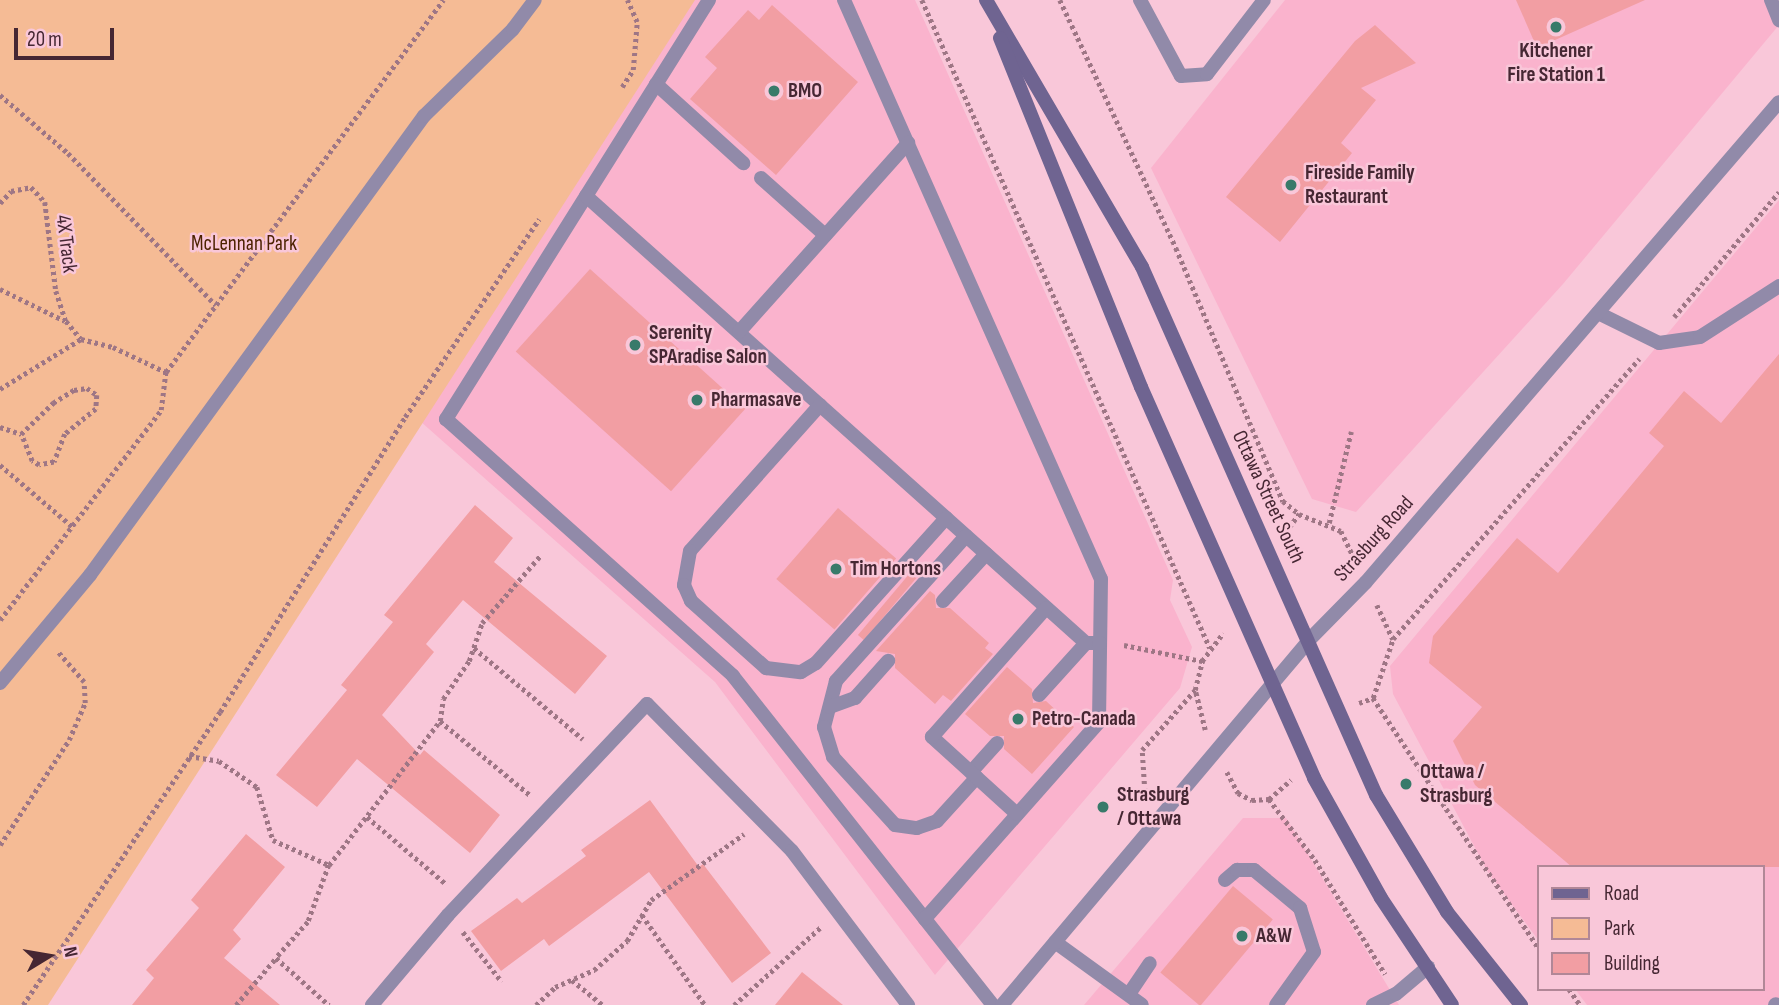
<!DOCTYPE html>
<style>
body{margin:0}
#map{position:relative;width:1779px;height:1005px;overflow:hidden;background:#f9c7d9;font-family:"Sofia Sans Condensed",sans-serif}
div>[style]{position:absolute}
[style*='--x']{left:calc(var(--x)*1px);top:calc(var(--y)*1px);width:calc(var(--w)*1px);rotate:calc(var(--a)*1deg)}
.built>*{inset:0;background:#fab3cd}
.green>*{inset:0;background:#f5bb95}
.building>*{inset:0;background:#f29ea3;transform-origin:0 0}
.path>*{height:4.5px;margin-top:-2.25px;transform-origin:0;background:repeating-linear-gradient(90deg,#9e7685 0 3.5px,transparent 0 7px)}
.service>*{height:14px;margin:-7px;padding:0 7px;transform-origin:7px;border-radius:7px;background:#918aa9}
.tertiary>*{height:14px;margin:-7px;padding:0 7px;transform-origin:7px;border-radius:7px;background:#918aa9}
.secondary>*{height:14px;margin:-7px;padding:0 7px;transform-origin:7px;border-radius:7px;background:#6f6491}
.dots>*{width:19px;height:19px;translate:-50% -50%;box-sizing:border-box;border:4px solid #f9c7d9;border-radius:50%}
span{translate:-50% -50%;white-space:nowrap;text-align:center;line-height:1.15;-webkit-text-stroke:5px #f9c7d9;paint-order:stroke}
.poi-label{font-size:21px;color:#462733;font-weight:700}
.left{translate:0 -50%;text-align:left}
.street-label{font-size:21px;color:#462733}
.park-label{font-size:21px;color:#4c2200}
.legend{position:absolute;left:1537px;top:865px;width:228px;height:126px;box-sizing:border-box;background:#f9c7d9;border:2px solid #b18797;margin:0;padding:9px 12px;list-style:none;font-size:21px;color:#462733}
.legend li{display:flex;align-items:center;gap:14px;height:35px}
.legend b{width:35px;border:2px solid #b18797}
.north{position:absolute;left:14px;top:921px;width:70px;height:70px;-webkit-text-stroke:5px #f9c7d9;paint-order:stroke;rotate:79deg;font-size:19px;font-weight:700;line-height:28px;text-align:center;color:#462733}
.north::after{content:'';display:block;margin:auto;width:24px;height:32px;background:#462733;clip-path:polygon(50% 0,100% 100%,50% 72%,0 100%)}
.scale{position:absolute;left:14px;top:28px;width:100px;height:32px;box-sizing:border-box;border:4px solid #462733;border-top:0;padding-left:9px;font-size:21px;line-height:24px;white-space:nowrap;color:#462733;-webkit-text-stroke:5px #f9c7d9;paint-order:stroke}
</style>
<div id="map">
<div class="built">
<i style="clip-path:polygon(694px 0,915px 0,1173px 580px,1170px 600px,1192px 647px,1180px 688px,935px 975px,715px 682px,420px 421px)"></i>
<i style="clip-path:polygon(1285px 0,1779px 0,1779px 25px,1563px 284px,1356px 512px,1312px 499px,1151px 168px)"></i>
<i style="clip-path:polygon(1779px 200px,1779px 1005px,1587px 1005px,1575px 989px,1763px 989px,1763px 867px,1539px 867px,1539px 941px,1488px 872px,1393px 694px,1390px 666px)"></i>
<i style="clip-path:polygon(1243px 818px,1286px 818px,1399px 1005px,1084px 1005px)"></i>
</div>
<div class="green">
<i style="clip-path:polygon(0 0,695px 0,48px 1005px,0 1005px)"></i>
</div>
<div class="building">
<i style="clip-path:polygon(1516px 0,1645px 0,1537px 48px)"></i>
<i style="clip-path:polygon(772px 5px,858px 82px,776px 175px,690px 99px,717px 68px,705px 57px,748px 10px,759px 20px)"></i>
<i style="clip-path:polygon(1375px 25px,1416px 63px,1361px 88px,1376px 100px,1341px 143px,1352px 153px,1280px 242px,1226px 197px,1355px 41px)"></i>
<i style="left:590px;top:269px;width:209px;height:111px;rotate:42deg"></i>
<i style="clip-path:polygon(1779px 354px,1779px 867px,1572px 867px,1475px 785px,1453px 741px,1482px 707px,1429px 663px,1433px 636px,1517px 538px,1558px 573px,1664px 446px,1649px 433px,1684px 391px,1721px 423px)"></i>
<i style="clip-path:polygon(475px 505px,513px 538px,494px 562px,607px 656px,575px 694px,463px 600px,426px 644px,434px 652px,382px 715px,420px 755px,424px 750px,500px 815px,470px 853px,357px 759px,317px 807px,276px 775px,347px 690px,341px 685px,393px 622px,384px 615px)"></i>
<i style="left:838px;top:508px;width:77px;height:94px;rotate:41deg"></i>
<i style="left:910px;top:573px;width:8px;height:81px;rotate:40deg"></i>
<i style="clip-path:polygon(930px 591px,935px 595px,936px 608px,950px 608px,989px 643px,985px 648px,993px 654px,951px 701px,943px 695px,935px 704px,895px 668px,895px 654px,876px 651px)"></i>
<i style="clip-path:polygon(1007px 667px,1032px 689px,1033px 703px,1046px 701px,1074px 727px,1032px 774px,1004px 749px,1004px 736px,990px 736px,965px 714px)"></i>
<i style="clip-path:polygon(650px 800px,699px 867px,703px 864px,771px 953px,732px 983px,649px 872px,549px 946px,544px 939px,501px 971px,471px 931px,517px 898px,522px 903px,586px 856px,581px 850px)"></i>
<i style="clip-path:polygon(246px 834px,285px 867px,233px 930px,241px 939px,224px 958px,280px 1005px,132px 1005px,154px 978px,146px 970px,199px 908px,191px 900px)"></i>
<i style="left:1233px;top:886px;width:52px;height:113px;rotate:40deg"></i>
<i style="clip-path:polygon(802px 972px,843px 1005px,775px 1005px)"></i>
</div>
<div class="path">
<i style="--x:922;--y:0;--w:709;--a:66.04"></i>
<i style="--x:1060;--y:0;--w:274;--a:64.9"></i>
<i style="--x:1176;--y:248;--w:275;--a:67.1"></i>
<i style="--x:1283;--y:501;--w:21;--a:39"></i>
<i style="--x:1299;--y:514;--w:45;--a:22"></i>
<i style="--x:1341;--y:531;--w:32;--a:64"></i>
<i style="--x:622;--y:87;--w:20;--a:-57"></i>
<i style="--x:633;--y:70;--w:48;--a:-85.2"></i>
<i style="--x:637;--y:22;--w:24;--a:-114"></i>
<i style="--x:0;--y:95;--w:89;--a:40.5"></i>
<i style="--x:68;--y:153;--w:212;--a:45.8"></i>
<i style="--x:0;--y:203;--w:16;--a:-47"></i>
<i style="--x:11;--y:191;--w:20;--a:-11"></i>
<i style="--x:31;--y:187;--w:21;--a:47"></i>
<i style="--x:45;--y:202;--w:90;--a:83"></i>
<i style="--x:56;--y:291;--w:32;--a:72"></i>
<i style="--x:66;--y:321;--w:23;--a:50"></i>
<i style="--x:0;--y:289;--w:72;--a:26.2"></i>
<i style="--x:1674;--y:317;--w:163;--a:-50"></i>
<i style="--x:87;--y:388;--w:12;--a:35"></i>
<i style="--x:97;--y:395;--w:14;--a:94"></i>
<i style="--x:96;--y:409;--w:40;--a:141"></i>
<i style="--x:65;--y:434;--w:30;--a:111"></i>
<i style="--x:54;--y:462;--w:15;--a:169"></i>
<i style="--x:39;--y:465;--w:8;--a:-150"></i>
<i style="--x:32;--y:461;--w:29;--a:-112"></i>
<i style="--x:21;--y:434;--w:45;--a:-44.1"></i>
<i style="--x:53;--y:403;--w:25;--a:-32"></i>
<i style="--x:74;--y:390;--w:13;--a:-9"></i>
<i style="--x:0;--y:389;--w:95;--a:-31.7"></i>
<i style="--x:81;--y:339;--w:33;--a:14"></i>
<i style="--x:113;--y:347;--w:59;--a:25.3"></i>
<i style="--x:0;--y:427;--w:22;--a:18"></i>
<i style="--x:0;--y:465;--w:96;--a:40.3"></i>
<i style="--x:1329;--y:523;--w:94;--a:-76.4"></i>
<i style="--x:1285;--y:533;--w:24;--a:-54"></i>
<i style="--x:1377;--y:605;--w:38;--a:65"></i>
<i style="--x:0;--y:620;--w:265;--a:-52.5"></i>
<i style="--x:161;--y:410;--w:38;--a:-83"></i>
<i style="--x:166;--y:372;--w:464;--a:-53.3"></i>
<i style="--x:1124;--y:645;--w:80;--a:11.6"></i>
<i style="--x:474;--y:648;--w:142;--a:39.9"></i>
<i style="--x:1373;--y:698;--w:301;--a:56.5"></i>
<i style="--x:1359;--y:703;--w:15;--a:-20"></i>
<i style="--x:1373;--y:698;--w:62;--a:-71.3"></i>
<i style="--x:1393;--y:639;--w:373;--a:-48.7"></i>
<i style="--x:440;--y:721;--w:117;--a:39.4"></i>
<i style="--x:1205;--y:730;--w:41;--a:-104"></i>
<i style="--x:1195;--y:690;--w:30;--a:-76"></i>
<i style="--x:1202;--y:661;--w:35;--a:-53"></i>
<i style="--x:189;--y:756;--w:30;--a:9"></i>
<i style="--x:219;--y:761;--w:46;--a:34.4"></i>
<i style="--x:257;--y:787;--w:55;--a:73.2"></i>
<i style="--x:273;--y:840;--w:61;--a:24.1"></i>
<i style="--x:329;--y:865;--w:61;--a:110.2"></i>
<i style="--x:308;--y:922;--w:48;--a:131.6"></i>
<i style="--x:276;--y:958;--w:71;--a:41.6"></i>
<i style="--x:1227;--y:772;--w:24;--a:62"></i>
<i style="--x:1238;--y:793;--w:16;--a:27"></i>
<i style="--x:1252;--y:800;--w:17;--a:-3"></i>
<i style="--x:1269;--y:799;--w:29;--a:-41"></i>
<i style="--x:1145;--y:798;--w:48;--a:-93.6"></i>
<i style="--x:1142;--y:750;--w:80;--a:-48.5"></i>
<i style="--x:1269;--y:799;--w:76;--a:53"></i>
<i style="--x:1315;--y:860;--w:134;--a:58.4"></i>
<i style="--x:367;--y:817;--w:104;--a:40.3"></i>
<i style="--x:0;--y:845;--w:126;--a:-56.7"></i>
<i style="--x:69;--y:740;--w:40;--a:-66.6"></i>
<i style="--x:85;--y:703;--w:21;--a:-93"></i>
<i style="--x:84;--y:682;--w:41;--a:-131.1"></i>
<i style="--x:329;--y:865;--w:182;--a:-52.4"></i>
<i style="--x:440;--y:721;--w:22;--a:-82"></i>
<i style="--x:443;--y:699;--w:46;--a:-55.6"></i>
<i style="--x:469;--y:661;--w:40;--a:-71.1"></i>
<i style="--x:482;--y:623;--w:90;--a:-49.1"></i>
<i style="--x:642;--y:915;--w:110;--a:55"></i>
<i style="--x:463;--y:932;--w:63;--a:52"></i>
<i style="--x:572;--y:980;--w:40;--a:39"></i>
<i style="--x:1569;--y:989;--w:19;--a:55"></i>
<i style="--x:23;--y:1005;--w:353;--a:-56.1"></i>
<i style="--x:220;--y:712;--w:348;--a:-57.9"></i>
<i style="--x:405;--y:417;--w:239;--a:-55.9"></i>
<i style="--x:236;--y:1005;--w:62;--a:-49.6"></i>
<i style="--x:536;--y:1005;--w:26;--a:-43"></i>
<i style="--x:555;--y:987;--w:43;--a:-23.6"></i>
<i style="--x:594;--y:970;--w:44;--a:-41.3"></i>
<i style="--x:627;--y:941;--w:48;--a:-59.7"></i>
<i style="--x:651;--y:900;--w:114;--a:-35.4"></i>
<i style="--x:734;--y:1005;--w:118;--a:-41.9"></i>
</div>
<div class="service">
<i style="--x:709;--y:0;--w:495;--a:122.1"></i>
<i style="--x:446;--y:419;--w:385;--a:41.8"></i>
<i style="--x:733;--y:676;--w:419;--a:51.7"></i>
<i style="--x:844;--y:0;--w:633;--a:66.07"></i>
<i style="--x:1101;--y:579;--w:143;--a:90.8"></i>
<i style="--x:1099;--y:722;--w:263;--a:131.5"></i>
<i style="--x:1140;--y:0;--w:86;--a:61.7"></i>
<i style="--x:1181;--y:76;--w:26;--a:-4"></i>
<i style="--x:1207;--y:74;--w:93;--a:-52.4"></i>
<i style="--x:1771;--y:0;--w:22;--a:68"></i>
<i style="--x:656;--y:84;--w:118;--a:42.2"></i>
<i style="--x:761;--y:178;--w:86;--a:41.7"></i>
<i style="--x:586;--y:196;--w:671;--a:41.8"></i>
<i style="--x:1086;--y:643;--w:14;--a:0"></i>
<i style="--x:1598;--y:313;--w:68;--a:26.2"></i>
<i style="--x:1659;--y:343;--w:41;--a:-8.3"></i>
<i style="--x:1700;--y:337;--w:94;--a:-32.8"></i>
<i style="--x:739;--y:332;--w:254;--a:-48.2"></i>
<i style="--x:820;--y:405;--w:195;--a:131.7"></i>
<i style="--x:690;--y:551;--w:35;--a:100"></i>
<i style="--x:684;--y:585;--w:17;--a:66"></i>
<i style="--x:691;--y:601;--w:101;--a:41.8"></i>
<i style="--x:766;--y:668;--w:35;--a:7"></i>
<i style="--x:801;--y:672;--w:17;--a:-31"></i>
<i style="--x:816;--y:663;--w:195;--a:-48.1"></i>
<i style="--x:966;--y:536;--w:195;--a:131.9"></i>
<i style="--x:836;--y:681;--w:48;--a:104.6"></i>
<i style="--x:824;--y:727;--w:31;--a:73"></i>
<i style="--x:833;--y:757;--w:92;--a:47.6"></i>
<i style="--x:895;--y:825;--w:22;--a:8"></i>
<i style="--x:917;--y:828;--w:21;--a:-19"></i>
<i style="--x:937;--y:821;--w:59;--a:-47.7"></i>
<i style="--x:943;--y:601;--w:64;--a:-47.5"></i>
<i style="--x:0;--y:683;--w:141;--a:-50.2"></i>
<i style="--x:90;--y:575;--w:568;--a:-53.96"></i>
<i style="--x:424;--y:116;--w:124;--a:-44.3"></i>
<i style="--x:513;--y:29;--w:36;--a:-53"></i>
<i style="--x:1039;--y:695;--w:70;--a:-47.9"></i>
<i style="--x:830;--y:707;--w:27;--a:-20"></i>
<i style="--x:855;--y:698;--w:50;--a:-48.3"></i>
<i style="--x:971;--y:772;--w:39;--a:-48"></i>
<i style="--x:1017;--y:814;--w:115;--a:-137.8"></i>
<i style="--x:932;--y:737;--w:172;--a:-48.5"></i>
<i style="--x:1225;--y:880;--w:16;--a:-40"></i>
<i style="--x:1237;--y:870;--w:17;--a:0"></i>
<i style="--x:1254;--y:870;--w:60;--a:39.6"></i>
<i style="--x:1300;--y:908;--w:46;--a:72.3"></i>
<i style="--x:1314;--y:952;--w:65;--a:125.6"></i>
<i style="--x:1055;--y:942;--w:107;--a:35.9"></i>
<i style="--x:1129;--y:994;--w:37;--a:-56"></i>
<i style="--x:372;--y:1005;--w:118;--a:-49.8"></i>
<i style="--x:448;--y:915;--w:290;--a:-46.7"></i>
<i style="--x:647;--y:704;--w:206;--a:45.4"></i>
<i style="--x:792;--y:851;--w:193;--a:53"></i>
<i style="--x:1373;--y:1005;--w:25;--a:-26"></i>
<i style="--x:1396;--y:994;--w:42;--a:-40.2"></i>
<i style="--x:1775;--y:1005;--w:1;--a:-45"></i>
</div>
<div class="tertiary">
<i style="--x:1002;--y:1005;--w:477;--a:-49.9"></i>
<i style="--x:1309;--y:640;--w:81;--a:-45.5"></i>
<i style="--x:1366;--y:582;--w:633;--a:-49.29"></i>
</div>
<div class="secondary">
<i style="--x:986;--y:0;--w:309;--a:59.7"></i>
<i style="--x:1142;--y:267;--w:578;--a:66.1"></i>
<i style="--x:1376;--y:795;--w:137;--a:58.7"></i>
<i style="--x:1447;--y:912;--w:119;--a:51.5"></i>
<i style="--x:1000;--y:38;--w:376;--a:68"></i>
<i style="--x:1141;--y:387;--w:428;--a:66.1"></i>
<i style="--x:1314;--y:778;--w:137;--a:60.8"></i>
<i style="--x:1381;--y:898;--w:128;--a:56.4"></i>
</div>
<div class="dots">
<i style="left:1556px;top:27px;background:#387a6a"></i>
<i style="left:774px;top:91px;background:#387a6a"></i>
<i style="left:1291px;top:185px;background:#387a6a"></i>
<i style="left:635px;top:345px;background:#387a6a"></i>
<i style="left:697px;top:400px;background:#387a6a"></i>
<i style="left:836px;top:569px;background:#387a6a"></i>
<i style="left:1018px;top:719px;background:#387a6a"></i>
<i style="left:1406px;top:784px;background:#387a6a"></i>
<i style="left:1103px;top:807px;background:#387a6a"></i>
<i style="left:1242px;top:936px;background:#387a6a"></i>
</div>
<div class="poi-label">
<span style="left:1556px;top:63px">Kitchener<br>Fire Station 1</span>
<span class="left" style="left:788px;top:91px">BMO</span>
<span class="left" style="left:1305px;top:185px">Fireside Family<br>Restaurant</span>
<span class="left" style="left:649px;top:345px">Serenity<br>SPAradise Salon</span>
<span class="left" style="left:711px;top:400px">Pharmasave</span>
<span class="left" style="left:850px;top:569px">Tim Hortons</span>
<span class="left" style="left:1032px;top:719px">Petro-Canada</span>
<span class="left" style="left:1420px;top:784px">Ottawa /<br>Strasburg</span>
<span class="left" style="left:1117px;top:807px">Strasburg<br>/ Ottawa</span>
<span class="left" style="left:1256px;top:936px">A&amp;W</span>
</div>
<div class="street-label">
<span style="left:66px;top:244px;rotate:83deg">4X Track</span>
<span style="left:1268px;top:497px;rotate:65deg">Ottawa Street South</span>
<span style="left:1374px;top:539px;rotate:-48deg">Strasburg Road</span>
</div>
<div class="park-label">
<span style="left:244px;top:244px">McLennan Park</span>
</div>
<ul class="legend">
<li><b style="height:9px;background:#6f6491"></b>Road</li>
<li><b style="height:19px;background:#f5bb95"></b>Park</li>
<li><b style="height:19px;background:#f29ea3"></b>Building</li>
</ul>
<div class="north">N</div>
<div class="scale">20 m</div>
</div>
